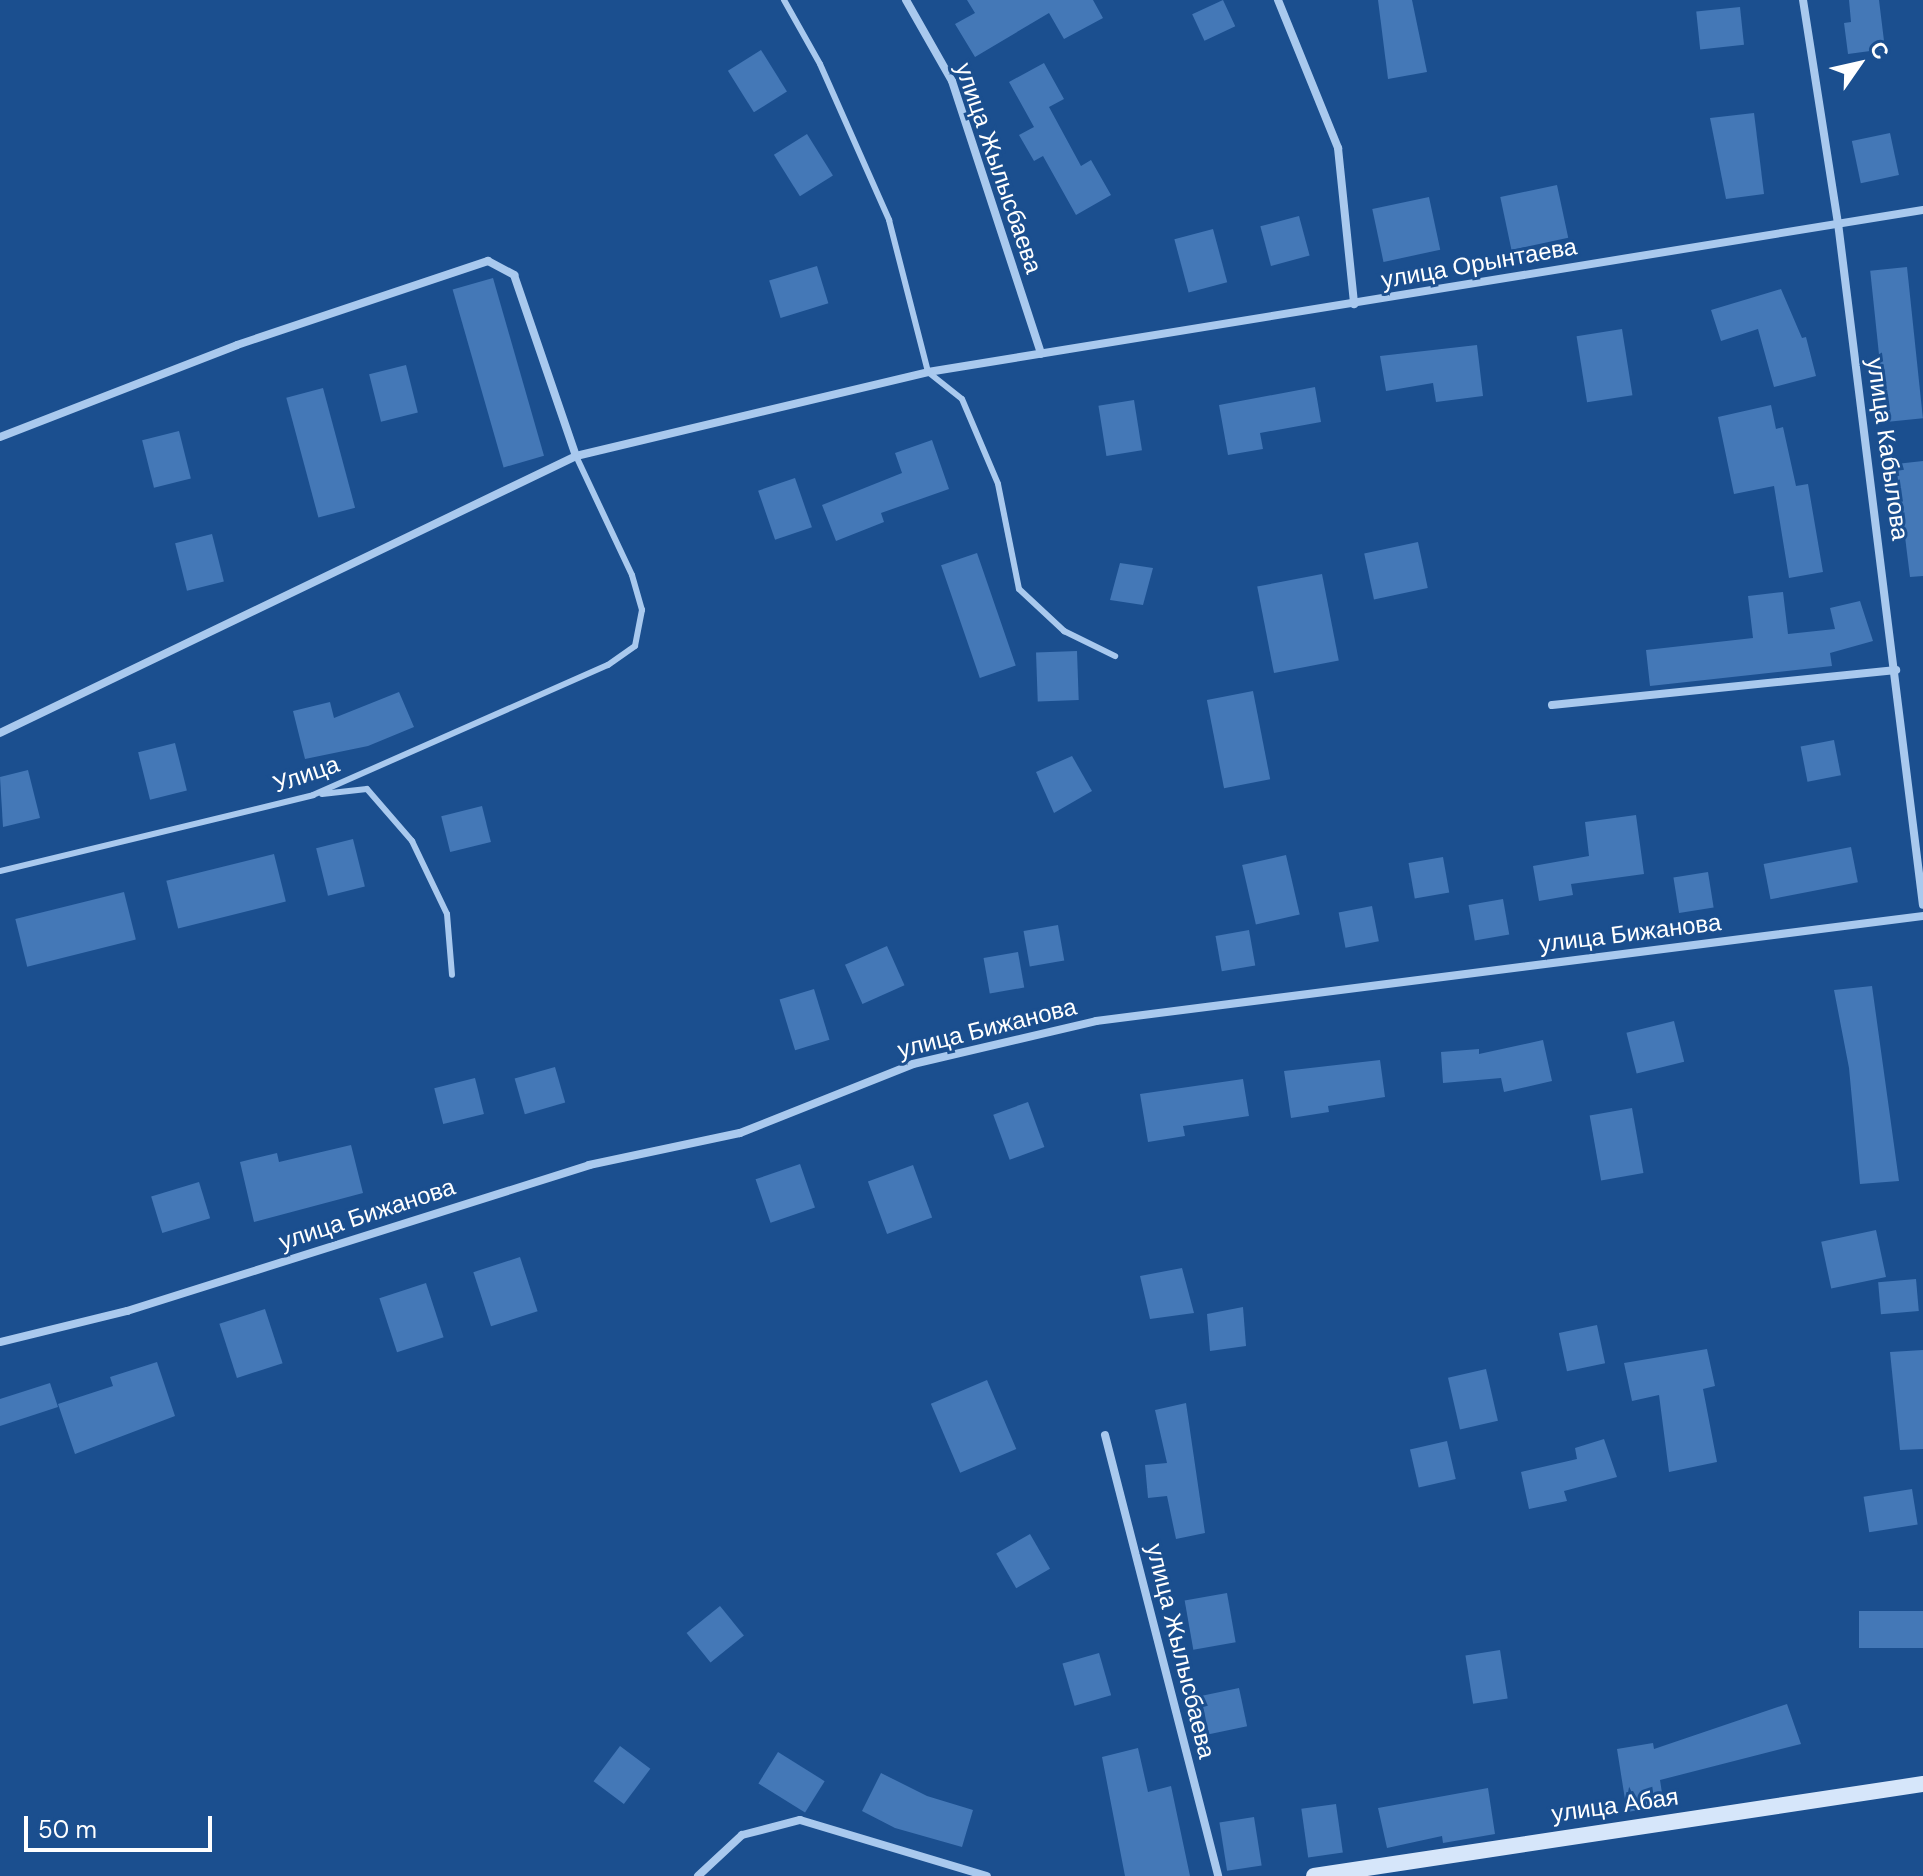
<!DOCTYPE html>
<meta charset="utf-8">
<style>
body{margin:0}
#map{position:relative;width:1923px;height:1876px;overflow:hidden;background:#1b4f8f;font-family:"DM Sans",sans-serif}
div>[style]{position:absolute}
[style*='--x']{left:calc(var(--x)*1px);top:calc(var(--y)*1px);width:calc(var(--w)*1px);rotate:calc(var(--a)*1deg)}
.building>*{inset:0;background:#4478b7;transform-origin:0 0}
.lane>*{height:6px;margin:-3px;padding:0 3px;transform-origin:3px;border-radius:3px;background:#a9c9ee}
.street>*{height:8px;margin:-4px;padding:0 4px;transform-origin:4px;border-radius:4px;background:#a9c9ee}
.secondary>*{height:16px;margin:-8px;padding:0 8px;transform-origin:8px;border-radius:8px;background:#d6e6fa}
span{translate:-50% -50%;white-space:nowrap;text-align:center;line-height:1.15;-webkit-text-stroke:6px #1b4f8f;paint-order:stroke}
.street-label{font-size:24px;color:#fff}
.north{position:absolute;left:1819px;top:24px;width:80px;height:80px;-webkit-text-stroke:6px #1b4f8f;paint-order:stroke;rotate:56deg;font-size:22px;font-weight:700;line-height:32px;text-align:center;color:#fff}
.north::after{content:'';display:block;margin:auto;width:28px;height:36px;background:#fff;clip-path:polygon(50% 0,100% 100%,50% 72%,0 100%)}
.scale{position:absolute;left:24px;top:1816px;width:188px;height:36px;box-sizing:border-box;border:4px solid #fff;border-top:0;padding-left:10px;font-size:24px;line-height:28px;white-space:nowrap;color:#fff;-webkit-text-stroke:6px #1b4f8f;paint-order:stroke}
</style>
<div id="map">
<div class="building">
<i style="clip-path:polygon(967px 0,1093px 0,1103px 18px,1064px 39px,1049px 13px,975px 57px,955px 24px,975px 13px)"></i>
<i style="left:1223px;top:0;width:29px;height:34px;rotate:65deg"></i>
<i style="clip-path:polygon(1378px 0,1412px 0,1427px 72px,1388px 79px)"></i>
<i style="clip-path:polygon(1849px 0,1879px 0,1885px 49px,1848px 54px,1844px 23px,1851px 22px)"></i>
<i style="left:1740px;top:7px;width:38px;height:44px;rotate:84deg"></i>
<i style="left:761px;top:50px;width:49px;height:39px;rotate:58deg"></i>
<i style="clip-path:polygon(1044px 63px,1064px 99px,1049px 107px,1081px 166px,1091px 160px,1111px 195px,1076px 215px,1043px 156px,1034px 161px,1019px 135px,1034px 127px,1009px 82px)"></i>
<i style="clip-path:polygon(1754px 113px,1764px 194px,1726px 199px,1710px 118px)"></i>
<i style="left:1890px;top:133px;width:43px;height:39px;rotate:78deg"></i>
<i style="left:807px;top:134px;width:49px;height:39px;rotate:58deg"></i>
<i style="left:1557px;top:185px;width:54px;height:58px;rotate:78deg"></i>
<i style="left:1429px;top:197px;width:54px;height:58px;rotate:78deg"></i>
<i style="left:1299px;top:216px;width:41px;height:40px;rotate:75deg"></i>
<i style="left:1213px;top:229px;width:55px;height:40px;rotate:75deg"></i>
<i style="left:817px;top:266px;width:39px;height:50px;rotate:73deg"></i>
<i style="left:1907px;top:267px;width:152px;height:37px;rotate:84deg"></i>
<i style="left:493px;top:278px;width:185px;height:42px;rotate:74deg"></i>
<i style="clip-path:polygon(1781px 289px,1802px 338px,1806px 337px,1816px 376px,1774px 387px,1758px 329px,1721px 341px,1711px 310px)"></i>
<i style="left:1622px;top:329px;width:67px;height:46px;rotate:81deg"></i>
<i style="clip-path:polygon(1477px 345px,1483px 396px,1436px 402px,1433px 383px,1386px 391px,1380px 356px)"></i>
<i style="left:406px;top:365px;width:49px;height:38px;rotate:76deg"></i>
<i style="clip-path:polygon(1315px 387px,1321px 422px,1260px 433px,1263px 449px,1228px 455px,1219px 405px)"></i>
<i style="left:323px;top:388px;width:124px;height:38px;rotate:75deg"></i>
<i style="left:1134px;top:400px;width:51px;height:36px;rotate:81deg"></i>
<i style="clip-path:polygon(1771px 405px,1776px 429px,1783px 427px,1796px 486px,1808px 484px,1823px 572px,1789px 578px,1774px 486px,1734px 494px,1718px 417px)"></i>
<i style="left:179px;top:431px;width:49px;height:38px;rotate:76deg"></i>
<i style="clip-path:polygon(932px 440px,949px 489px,881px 513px,884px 522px,836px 541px,822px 505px,902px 473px,895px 453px)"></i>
<i style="clip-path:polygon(1923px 461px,1923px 576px,1910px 577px,1896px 464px)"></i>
<i style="left:795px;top:478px;width:52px;height:39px;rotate:71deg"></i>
<i style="left:212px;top:534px;width:49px;height:38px;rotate:76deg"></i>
<i style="left:1418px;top:542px;width:47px;height:55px;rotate:78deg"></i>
<i style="left:977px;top:553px;width:119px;height:38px;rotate:71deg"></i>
<i style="clip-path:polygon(1120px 563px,1153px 568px,1143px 605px,1110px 600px)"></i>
<i style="left:1322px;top:574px;width:88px;height:66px;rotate:79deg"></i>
<i style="clip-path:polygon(1783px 592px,1788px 634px,1835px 629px,1830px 608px,1860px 601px,1873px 641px,1830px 653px,1832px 666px,1650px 686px,1646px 650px,1753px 638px,1748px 596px)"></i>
<i style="left:1077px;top:651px;width:49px;height:41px;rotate:88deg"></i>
<i style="left:1253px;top:691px;width:90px;height:47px;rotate:79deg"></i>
<i style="clip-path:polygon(399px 692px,414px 727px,368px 746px,305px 759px,293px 711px,330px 702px,334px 718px)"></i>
<i style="left:1834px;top:740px;width:36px;height:34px;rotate:79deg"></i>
<i style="left:175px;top:743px;width:49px;height:38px;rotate:76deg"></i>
<i style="clip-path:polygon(1072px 756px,1092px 791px,1054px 813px,1036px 772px)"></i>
<i style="clip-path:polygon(28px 770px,40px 818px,3px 827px,0 777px)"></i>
<i style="left:482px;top:806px;width:37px;height:42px;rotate:76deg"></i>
<i style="clip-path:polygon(1636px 815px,1644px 874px,1571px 884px,1573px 895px,1539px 901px,1533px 866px,1589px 856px,1585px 822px)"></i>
<i style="left:353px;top:839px;width:49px;height:38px;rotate:76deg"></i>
<i style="left:1851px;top:847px;width:36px;height:89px;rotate:79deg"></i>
<i style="left:274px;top:854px;width:49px;height:111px;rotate:76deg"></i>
<i style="left:1286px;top:855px;width:61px;height:45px;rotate:77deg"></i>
<i style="left:1443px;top:857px;width:36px;height:35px;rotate:80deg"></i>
<i style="left:1708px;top:872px;width:36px;height:35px;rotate:81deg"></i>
<i style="left:124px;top:892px;width:49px;height:112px;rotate:76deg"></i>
<i style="left:1503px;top:899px;width:36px;height:35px;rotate:80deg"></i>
<i style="left:1372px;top:906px;width:36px;height:34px;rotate:79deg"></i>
<i style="left:1058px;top:925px;width:36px;height:35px;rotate:80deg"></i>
<i style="left:1249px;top:930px;width:36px;height:34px;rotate:80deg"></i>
<i style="left:887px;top:946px;width:43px;height:46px;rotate:66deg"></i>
<i style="left:1018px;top:952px;width:36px;height:35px;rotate:80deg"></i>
<i style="clip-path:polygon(1872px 986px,1899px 1181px,1860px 1184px,1849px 1068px,1834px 990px)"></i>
<i style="left:814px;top:989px;width:53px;height:36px;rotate:73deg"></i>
<i style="left:1674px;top:1021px;width:42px;height:49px;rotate:76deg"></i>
<i style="clip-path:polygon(1543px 1040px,1552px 1081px,1504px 1092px,1501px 1078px,1443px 1083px,1441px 1052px,1479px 1049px,1479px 1054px)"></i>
<i style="clip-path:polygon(1380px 1060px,1385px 1097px,1328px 1106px,1329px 1112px,1291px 1118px,1284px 1071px)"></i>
<i style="left:555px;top:1067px;width:37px;height:42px;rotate:74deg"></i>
<i style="left:475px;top:1078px;width:37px;height:42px;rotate:76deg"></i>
<i style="clip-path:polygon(1243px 1079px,1249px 1116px,1183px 1126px,1185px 1136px,1148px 1142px,1140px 1094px)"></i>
<i style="left:1028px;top:1102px;width:48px;height:37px;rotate:70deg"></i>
<i style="left:1632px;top:1108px;width:66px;height:43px;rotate:80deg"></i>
<i style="clip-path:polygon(351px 1145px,363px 1193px,254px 1222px,240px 1162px,277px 1153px,279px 1162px)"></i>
<i style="left:800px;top:1164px;width:46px;height:47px;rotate:71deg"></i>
<i style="left:913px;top:1165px;width:56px;height:48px;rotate:70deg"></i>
<i style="left:199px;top:1182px;width:38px;height:50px;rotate:73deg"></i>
<i style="left:1876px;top:1230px;width:48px;height:56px;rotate:78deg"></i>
<i style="left:520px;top:1257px;width:57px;height:49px;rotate:72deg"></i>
<i style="clip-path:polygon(1182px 1268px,1194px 1313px,1150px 1319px,1140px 1276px)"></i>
<i style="left:1916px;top:1279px;width:32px;height:38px;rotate:85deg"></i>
<i style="left:426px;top:1283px;width:57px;height:49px;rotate:72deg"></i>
<i style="clip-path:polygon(1243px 1307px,1246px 1346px,1210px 1351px,1207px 1314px)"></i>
<i style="left:265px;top:1309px;width:57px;height:48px;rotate:72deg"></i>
<i style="left:1597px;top:1325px;width:39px;height:39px;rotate:78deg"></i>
<i style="clip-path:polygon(1707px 1349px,1715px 1386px,1703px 1389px,1717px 1462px,1669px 1472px,1659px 1395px,1632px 1401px,1624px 1363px)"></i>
<i style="clip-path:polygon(1923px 1350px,1923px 1449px,1900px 1450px,1890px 1352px)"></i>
<i style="clip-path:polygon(157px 1362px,175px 1416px,75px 1454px,58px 1404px,113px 1386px,110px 1377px)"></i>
<i style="left:1486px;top:1369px;width:53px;height:39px;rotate:77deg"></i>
<i style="left:987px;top:1380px;width:75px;height:61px;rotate:67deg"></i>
<i style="clip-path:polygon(50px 1383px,58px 1407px,0 1426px,0 1399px)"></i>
<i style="clip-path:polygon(1186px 1403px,1205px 1533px,1176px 1539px,1167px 1496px,1148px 1498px,1145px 1465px,1167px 1463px,1155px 1410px)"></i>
<i style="clip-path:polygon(1604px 1439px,1617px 1477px,1564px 1491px,1567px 1501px,1529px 1509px,1521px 1472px,1577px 1459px,1575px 1448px)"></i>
<i style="left:1447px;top:1441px;width:39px;height:38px;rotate:77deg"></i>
<i style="left:1912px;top:1489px;width:36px;height:49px;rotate:81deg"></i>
<i style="left:1030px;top:1534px;width:40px;height:39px;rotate:60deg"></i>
<i style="left:1227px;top:1593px;width:50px;height:43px;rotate:80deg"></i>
<i style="left:720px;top:1606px;width:38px;height:43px;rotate:51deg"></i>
<i style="left:1923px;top:1611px;width:37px;height:64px;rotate:90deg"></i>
<i style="left:1500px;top:1650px;width:49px;height:35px;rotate:81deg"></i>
<i style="left:1099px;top:1653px;width:44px;height:38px;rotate:74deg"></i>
<i style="left:1239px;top:1688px;width:39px;height:39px;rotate:78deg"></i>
<i style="clip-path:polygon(1787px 1704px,1801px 1744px,1660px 1780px,1664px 1806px,1627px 1812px,1617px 1749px,1653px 1743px,1654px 1749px)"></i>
<i style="left:620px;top:1746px;width:38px;height:44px;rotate:37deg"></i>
<i style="clip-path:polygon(1138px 1748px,1148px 1792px,1171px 1786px,1190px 1876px,1125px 1876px,1102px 1757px)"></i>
<i style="left:778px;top:1752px;width:55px;height:37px;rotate:32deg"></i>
<i style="clip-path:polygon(881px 1773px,927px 1796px,973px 1810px,962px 1847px,895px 1828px,862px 1811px)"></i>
<i style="clip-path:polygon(1488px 1788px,1495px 1834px,1443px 1843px,1442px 1836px,1387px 1848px,1378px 1808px)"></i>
<i style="left:1336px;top:1804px;width:49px;height:35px;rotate:82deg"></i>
<i style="left:1254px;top:1817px;width:49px;height:35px;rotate:81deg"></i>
</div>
<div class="lane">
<i style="--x:784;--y:0;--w:73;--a:60.6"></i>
<i style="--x:820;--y:64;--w:171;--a:66.1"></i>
<i style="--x:889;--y:220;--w:157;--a:75.6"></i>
<i style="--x:928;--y:372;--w:43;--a:38.5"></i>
<i style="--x:962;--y:399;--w:92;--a:67"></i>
<i style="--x:998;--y:484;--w:107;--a:78.7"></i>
<i style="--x:1019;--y:589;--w:62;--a:43"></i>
<i style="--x:1064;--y:631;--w:57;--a:26.1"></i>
<i style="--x:322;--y:794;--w:45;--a:-6.3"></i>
<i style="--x:367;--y:789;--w:69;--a:49.1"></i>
<i style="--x:412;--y:841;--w:81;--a:64.4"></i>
<i style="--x:447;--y:914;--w:61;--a:85.3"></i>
<i style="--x:0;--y:871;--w:322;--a:-13.6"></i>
<i style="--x:313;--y:795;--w:322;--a:-23.8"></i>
<i style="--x:608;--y:665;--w:33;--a:-35"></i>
<i style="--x:635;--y:646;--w:37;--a:-79"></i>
<i style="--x:642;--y:610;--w:36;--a:-106"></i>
<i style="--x:632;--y:575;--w:132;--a:-115.2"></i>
</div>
<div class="street">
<i style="--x:906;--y:0;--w:93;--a:60.4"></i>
<i style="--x:952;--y:81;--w:287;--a:71.9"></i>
<i style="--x:1278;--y:0;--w:160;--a:67.9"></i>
<i style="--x:1338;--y:148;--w:157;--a:84.1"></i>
<i style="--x:1803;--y:0;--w:226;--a:81.1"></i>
<i style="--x:1838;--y:223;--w:687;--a:82.9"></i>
<i style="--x:0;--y:437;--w:254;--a:-21.2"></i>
<i style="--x:237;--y:345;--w:265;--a:-18.5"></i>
<i style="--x:488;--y:261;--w:30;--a:28"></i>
<i style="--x:514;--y:275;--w:191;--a:71.1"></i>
<i style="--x:1552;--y:705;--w:346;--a:-5.8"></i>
<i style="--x:0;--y:733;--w:639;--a:-25.68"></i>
<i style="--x:576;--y:456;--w:362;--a:-13.4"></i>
<i style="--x:928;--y:372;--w:1008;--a:-9.25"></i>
<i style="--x:0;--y:1342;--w:131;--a:-13.7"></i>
<i style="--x:127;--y:1311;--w:485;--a:-17.5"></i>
<i style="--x:589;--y:1165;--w:154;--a:-12"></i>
<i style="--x:740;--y:1133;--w:186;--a:-21.7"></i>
<i style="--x:913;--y:1064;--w:188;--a:-13.2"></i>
<i style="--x:1096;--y:1021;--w:834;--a:-7.24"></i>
<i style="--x:1105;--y:1435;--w:455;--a:75.6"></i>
<i style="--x:698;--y:1876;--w:60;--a:-43"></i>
<i style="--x:742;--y:1835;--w:60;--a:-14.5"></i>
<i style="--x:800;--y:1820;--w:195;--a:16.7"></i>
</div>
<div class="secondary">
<i style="--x:1314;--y:1876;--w:616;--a:-8.59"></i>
</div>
<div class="street-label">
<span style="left:999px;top:168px;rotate:71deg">улица Жылысбаева</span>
<span style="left:1479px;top:263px;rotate:-10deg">улица Орынтаева</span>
<span style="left:1888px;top:449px;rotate:82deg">улица Кабылова</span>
<span style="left:306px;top:774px;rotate:-19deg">Улица</span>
<span style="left:1630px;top:933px;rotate:-7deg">улица Бижанова</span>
<span style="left:987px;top:1028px;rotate:-14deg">улица Бижанова</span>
<span style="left:367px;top:1214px;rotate:-18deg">улица Бижанова</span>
<span style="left:1181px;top:1651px;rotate:76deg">улица Жылысбаева</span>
<span style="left:1615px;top:1805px;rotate:-8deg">улица Абая</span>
</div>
<div class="north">С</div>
<div class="scale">50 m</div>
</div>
